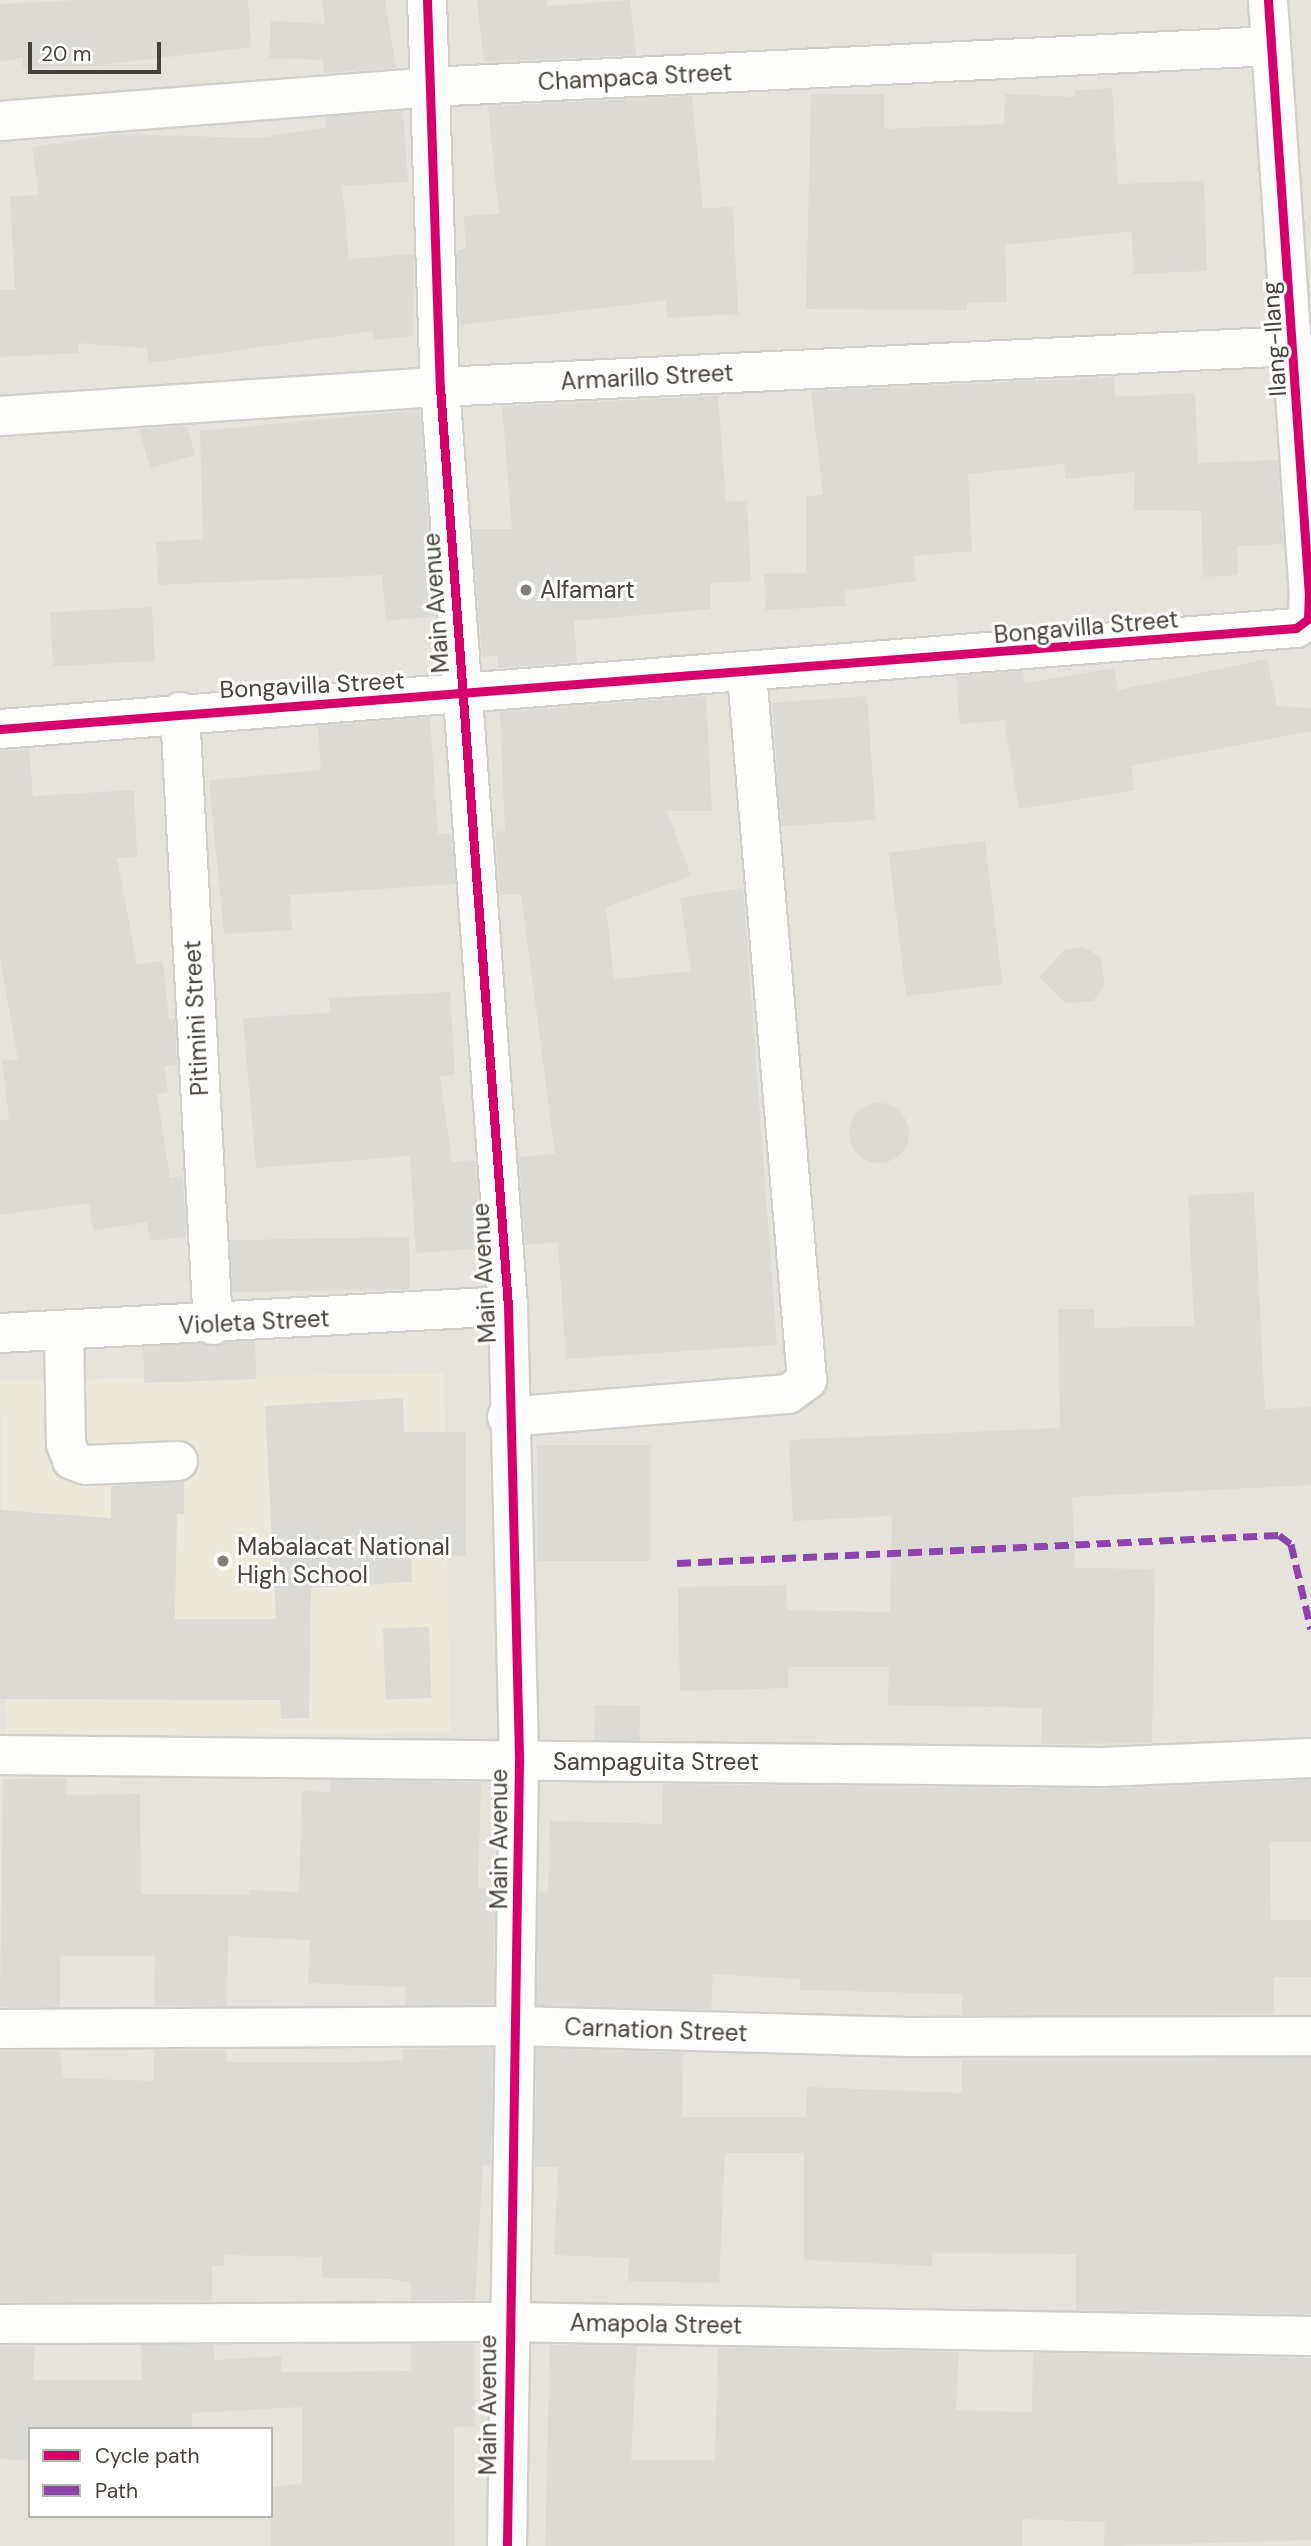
<!DOCTYPE html>
<style>
body{margin:0}
#map{position:relative;width:1311px;height:2546px;overflow:hidden;background:#f2f1ec;font-family:"DM Sans",sans-serif}
div>[style]{position:absolute}
[style*='--x']{left:calc(var(--x)*1px);top:calc(var(--y)*1px);width:calc(var(--w)*1px);rotate:calc(var(--a)*1deg)}
.residential>*{inset:0;background:#e5e3db}
.education>*{inset:0;background:#ece9dc;transform-origin:0 0}
.building>*{inset:0;background:#dcdad5;transform-origin:0 0}
.round{border-radius:50%}
.roads{filter:drop-shadow(2px 0 #d0cfca) drop-shadow(-2px 0 #d0cfca) drop-shadow(0 2px #d0cfca) drop-shadow(0 -2px #d0cfca)}
.minor>*{height:38px;margin:-19px;padding:0 19px;transform-origin:19px;border-radius:19px;background:#fdfdfc}
.quiet>*{height:7px;margin-top:-3.5px;transform-origin:0;background:repeating-linear-gradient(90deg,#8e44ad 0 14px,transparent 0 21px)}
.cycleway>*{height:9px;margin:-4.5px;padding:0 4.5px;transform-origin:4.5px;border-radius:4.5px;background:#d6006c}
.dots>*{width:19px;height:19px;translate:-50% -50%;box-sizing:border-box;border:4px solid #fff;border-radius:50%}
span{translate:-50% -50%;white-space:nowrap;text-align:center;line-height:1.15;-webkit-text-stroke:6px #fff;paint-order:stroke}
.street-label{font-size:24px;color:#484339}
.poi-label{font-size:24px;color:#484339}
.left{translate:0 -50%;text-align:left}
.legend{position:absolute;left:28px;top:2427px;width:245px;height:91px;box-sizing:border-box;background:#fff;border:2px solid #b6b4b0;margin:0;padding:9px 12px;list-style:none;font-size:21px;color:#484339}
.legend li{display:flex;align-items:center;gap:14px;height:35px}
.legend b{width:35px;border:2px solid #b6b4b0}
.scale{position:absolute;left:28px;top:42px;width:133px;height:32px;box-sizing:border-box;border:4px solid #484339;border-top:0;padding-left:9px;font-size:21px;line-height:24px;white-space:nowrap;color:#484339;-webkit-text-stroke:5px #fff;paint-order:stroke}
</style>
<div id="map">
<div class="residential">
<i style="clip-path:polygon(evenodd,0 0,1311px 0,1311px 2546px,0 2546px,0 0,30px 2429px,271px 2429px,271px 2516px,30px 2516px,30px 2429px)"></i>
</div>
<div class="education">
<i style="left:444px;top:1373px;width:359px;height:444px;rotate:89deg"></i>
</div>
<div class="building">
<i style="clip-path:polygon(80px 0,248px 0,251px 47px,92px 66px,23px 68px,23px 57px,0 62px,0 4px)"></i>
<i style="clip-path:polygon(322px 0,385px 0,396px 68px,324px 73px,323px 60px,269px 58px,271px 21px,325px 24px)"></i>
<i style="clip-path:polygon(477px 0,547px 0,547px 6px,630px 0,636px 55px,484px 62px)"></i>
<i style="clip-path:polygon(1112px 88px,1118px 184px,1204px 181px,1207px 271px,1133px 274px,1132px 231px,1005px 245px,1007px 302px,967px 303px,967px 310px,806px 309px,811px 94px,884px 94px,884px 129px,1004px 124px,1005px 94px,1075px 97px,1075px 90px)"></i>
<i style="clip-path:polygon(692px 96px,703px 208px,733px 207px,738px 314px,667px 318px,666px 300px,460px 325px,457px 250px,466px 249px,464px 216px,499px 214px,488px 106px)"></i>
<i style="clip-path:polygon(403px 111px,408px 182px,342px 186px,349px 259px,414px 254px,413px 336px,373px 340px,373px 331px,149px 363px,147px 348px,78px 343px,78px 353px,0 357px,0 290px,15px 290px,10px 196px,39px 195px,32px 147px,116px 134px,260px 138px,326px 127px,326px 117px)"></i>
<i style="clip-path:polygon(1114px 377px,1115px 397px,1195px 393px,1198px 463px,1278px 460px,1283px 544px,1237px 546px,1238px 575px,1203px 577px,1201px 511px,1134px 510px,1135px 472px,1066px 479px,1064px 464px,968px 474px,972px 551px,913px 556px,916px 581px,844px 591px,846px 606px,766px 610px,764px 574px,806px 573px,806px 496px,823px 495px,811px 391px)"></i>
<i style="clip-path:polygon(718px 396px,726px 502px,747px 501px,751px 581px,710px 583px,710px 609px,574px 621px,577px 662px,498px 668px,498px 656px,482px 657px,472px 529px,512px 529px,502px 406px)"></i>
<i style="clip-path:polygon(420px 410px,435px 616px,386px 621px,382px 575px,158px 585px,156px 542px,203px 539px,200px 431px)"></i>
<i style="clip-path:polygon(187px 426px,195px 455px,150px 468px,139px 429px)"></i>
<i style="left:152px;top:607px;width:54px;height:102px;rotate:87deg"></i>
<i style="clip-path:polygon(1267px 659px,1277px 706px,1311px 708px,1311px 731px,1131px 766px,1135px 790px,1019px 809px,1004px 720px,960px 724px,956px 676px,1023px 671px,1024px 683px,1114px 668px,1118px 690px)"></i>
<i style="clip-path:polygon(706px 696px,712px 811px,667px 811px,691px 876px,606px 907px,614px 979px,691px 971px,680px 898px,743px 888px,777px 1345px,566px 1359px,558px 1242px,525px 1245px,519px 1157px,555px 1154px,521px 894px,500px 895px,495px 832px,505px 831px,500px 712px)"></i>
<i style="left:867px;top:696px;width:124px;height:95px;rotate:86deg"></i>
<i style="clip-path:polygon(430px 717px,438px 834px,451px 834px,455px 884px,290px 895px,292px 930px,224px 934px,209px 780px,321px 770px,318px 726px)"></i>
<i style="clip-path:polygon(29px 749px,33px 796px,134px 790px,137px 857px,117px 858px,137px 964px,163px 961px,169px 1020px,175px 1019px,177px 1064px,164px 1066px,168px 1092px,157px 1094px,170px 1178px,183px 1176px,186px 1237px,150px 1241px,147px 1222px,93px 1231px,89px 1203px,0 1215px,0 1121px,9px 1119px,2px 1061px,18px 1059px,0 958px,0 751px)"></i>
<i style="left:985px;top:841px;width:144px;height:97px;rotate:83deg"></i>
<i style="clip-path:polygon(1084px 947px,1101px 958px,1105px 986px,1093px 1001px,1065px 1003px,1039px 977px,1065px 949px)"></i>
<i style="clip-path:polygon(450px 992px,455px 1075px,440px 1076px,452px 1162px,475px 1160px,482px 1248px,416px 1253px,410px 1156px,256px 1168px,243px 1018px,330px 1013px,329px 998px)"></i>
<i class="round" style="left:849px;top:1103px;width:60px;height:60px"></i>
<i style="clip-path:polygon(1254px 1192px,1265px 1409px,1311px 1407px,1311px 1485px,1072px 1497px,1075px 1568px,1155px 1569px,1152px 1743px,1041px 1744px,1042px 1708px,888px 1705px,889px 1667px,788px 1667px,788px 1688px,680px 1691px,678px 1587px,786px 1585px,787px 1610px,890px 1612px,892px 1516px,793px 1521px,789px 1440px,1060px 1428px,1058px 1309px,1094px 1309px,1095px 1328px,1194px 1326px,1188px 1195px)"></i>
<i style="left:409px;top:1237px;width:52px;height:179px;rotate:89deg"></i>
<i style="left:255px;top:1341px;width:38px;height:112px;rotate:88deg"></i>
<i style="clip-path:polygon(403px 1398px,404px 1432px,466px 1432px,466px 1556px,411px 1555px,412px 1582px,311px 1588px,309px 1718px,281px 1719px,280px 1700px,0 1699px,0 1510px,111px 1518px,111px 1486px,184px 1481px,184px 1514px,177px 1514px,175px 1619px,276px 1619px,265px 1406px)"></i>
<i style="left:537px;top:1445px;width:114px;height:116px"></i>
<i style="left:429px;top:1627px;width:71px;height:46px;rotate:88deg"></i>
<i style="left:595px;top:1705px;width:45px;height:35px;rotate:1deg"></i>
<i style="clip-path:polygon(67px 1778px,67px 1795px,140px 1794px,141px 1894px,249px 1895px,249px 1890px,299px 1892px,302px 1791px,330px 1792px,331px 1780px,481px 1782px,478px 1888px,495px 1889px,493px 2004px,405px 2005px,405px 1987px,308px 1983px,310px 1940px,228px 1936px,227px 2006px,154px 2006px,155px 1956px,60px 1956px,60px 2007px,0 2007px,3px 1779px)"></i>
<i style="clip-path:polygon(1311px 1780px,1311px 1842px,1270px 1842px,1271px 1920px,1311px 1920px,1311px 1977px,1274px 1977px,1274px 2014px,962px 2015px,962px 1994px,800px 1990px,800px 1979px,713px 1974px,711px 2010px,537px 2005px,539px 1891px,548px 1892px,550px 1821px,662px 1824px,663px 1784px,1103px 1789px)"></i>
<i style="clip-path:polygon(493px 2048px,491px 2165px,483px 2165px,475px 2300px,411px 2300px,411px 2283px,393px 2279px,322px 2278px,322px 2257px,224px 2255px,224px 2266px,212px 2266px,212px 2301px,0 2302px,0 2051px,60px 2051px,63px 2078px,154px 2081px,154px 2050px,226px 2050px,226px 2062px,355px 2062px,403px 2060px,403px 2049px)"></i>
<i style="clip-path:polygon(536px 2048px,683px 2053px,682px 2117px,806px 2117px,807px 2087px,962px 2093px,962px 2059px,1311px 2058px,1311px 2314px,1076px 2310px,1076px 2254px,932px 2253px,932px 2266px,804px 2260px,804px 2153px,725px 2153px,719px 2283px,628px 2281px,629px 2258px,554px 2255px,558px 2167px,535px 2167px)"></i>
<i style="clip-path:polygon(411px 2344px,475px 2344px,475px 2426px,454px 2427px,455px 2546px,271px 2546px,271px 2488px,302px 2483px,302px 2407px,192px 2413px,192px 2429px,30px 2429px,28px 2460px,0 2459px,0 2346px,35px 2346px,33px 2380px,142px 2380px,141px 2345px,214px 2345px,214px 2360px,281px 2356px,281px 2372px,411px 2371px)"></i>
<i style="clip-path:polygon(550px 2345px,637px 2346px,631px 2460px,715px 2460px,718px 2348px,959px 2352px,956px 2410px,1032px 2412px,1033px 2353px,1311px 2358px,1311px 2540px,1104px 2546px,1105px 2522px,1022px 2519px,1022px 2546px,545px 2546px)"></i>
</div>
<div class="roads">
<div class="minor">
<i style="--x:427;--y:0;--w:387;--a:88.1"></i>
<i style="--x:440;--y:387;--w:922;--a:85.77"></i>
<i style="--x:508;--y:1306;--w:456;--a:88.6"></i>
<i style="--x:519;--y:1762;--w:784;--a:90.88"></i>
<i style="--x:0;--y:121;--w:429;--a:-4.5"></i>
<i style="--x:428;--y:87;--w:844;--a:-2.78"></i>
<i style="--x:0;--y:416;--w:441;--a:-3.8"></i>
<i style="--x:440;--y:387;--w:856;--a:-2.75"></i>
<i style="--x:180;--y:712;--w:614;--a:86.92"></i>
<i style="--x:0;--y:729;--w:1300;--a:-4.46"></i>
<i style="--x:1296;--y:628;--w:15;--a:-37"></i>
<i style="--x:1308;--y:619;--w:23;--a:-88"></i>
<i style="--x:1309;--y:596;--w:597;--a:-93.94"></i>
<i style="--x:64;--y:1331;--w:113;--a:89"></i>
<i style="--x:66;--y:1444;--w:17;--a:69"></i>
<i style="--x:72;--y:1460;--w:15;--a:20"></i>
<i style="--x:86;--y:1465;--w:92;--a:-2.5"></i>
<i style="--x:0;--y:1333;--w:509;--a:-3.04"></i>
<i style="--x:507;--y:1417;--w:282;--a:-4.7"></i>
<i style="--x:788;--y:1394;--w:24;--a:-36"></i>
<i style="--x:807;--y:1380;--w:708;--a:-94.86"></i>
<i style="--x:0;--y:1755;--w:1103;--a:0.62"></i>
<i style="--x:1103;--y:1767;--w:208;--a:-2.5"></i>
<i style="--x:0;--y:2029;--w:517;--a:-0.33"></i>
<i style="--x:517;--y:2026;--w:391;--a:1.6"></i>
<i style="--x:908;--y:2037;--w:403;--a:-0.1"></i>
<i style="--x:0;--y:2324;--w:507;--a:-0.23"></i>
<i style="--x:507;--y:2322;--w:804;--a:1"></i>
</div>
</div>
<div class="quiet">
<i style="--x:677;--y:1563;--w:603;--a:-2.66"></i>
<i style="--x:1279;--y:1535;--w:15;--a:37"></i>
<i style="--x:1291;--y:1544;--w:87;--a:76.8"></i>
</div>
<div class="cycleway">
<i style="--x:427;--y:0;--w:387;--a:88.1"></i>
<i style="--x:440;--y:387;--w:922;--a:85.77"></i>
<i style="--x:508;--y:1306;--w:456;--a:88.6"></i>
<i style="--x:519;--y:1762;--w:784;--a:90.88"></i>
<i style="--x:0;--y:729;--w:1300;--a:-4.46"></i>
<i style="--x:1296;--y:628;--w:15;--a:-37"></i>
<i style="--x:1308;--y:619;--w:23;--a:-88"></i>
<i style="--x:1309;--y:596;--w:597;--a:-93.94"></i>
</div>
<div class="dots">
<i style="left:526px;top:590px;background:#848078"></i>
<i style="left:223px;top:1561px;background:#848078"></i>
</div>
<div class="street-label">
<span style="left:635px;top:77px;rotate:-3deg">Champaca Street</span>
<span style="left:1274px;top:339px;rotate:-94deg">Ilang-Ilang</span>
<span style="left:647px;top:377px;rotate:-3deg">Armarillo Street</span>
<span style="left:436px;top:603px;rotate:-94deg">Main Avenue</span>
<span style="left:1086px;top:627px;rotate:-5deg">Bongavilla Street</span>
<span style="left:312px;top:685px;rotate:-3deg">Bongavilla Street</span>
<span style="left:196px;top:1018px;rotate:-93deg">Pitimini Street</span>
<span style="left:484px;top:1273px;rotate:-93deg">Main Avenue</span>
<span style="left:254px;top:1322px;rotate:-3deg">Violeta Street</span>
<span style="left:656px;top:1762px">Sampaguita Street</span>
<span style="left:499px;top:1839px;rotate:-90deg">Main Avenue</span>
<span style="left:656px;top:2030px;rotate:2deg">Carnation Street</span>
<span style="left:656px;top:2324px;rotate:1deg">Amapola Street</span>
<span style="left:488px;top:2405px;rotate:-90deg">Main Avenue</span>
</div>
<div class="poi-label">
<span class="left" style="left:540px;top:590px">Alfamart</span>
<span class="left" style="left:237px;top:1561px">Mabalacat National<br>High School</span>
</div>
<ul class="legend">
<li><b style="height:9px;background:#d6006c"></b>Cycle path</li>
<li><b style="height:9px;background:#8e44ad"></b>Path</li>
</ul>
<div class="scale">20 m</div>
</div>
